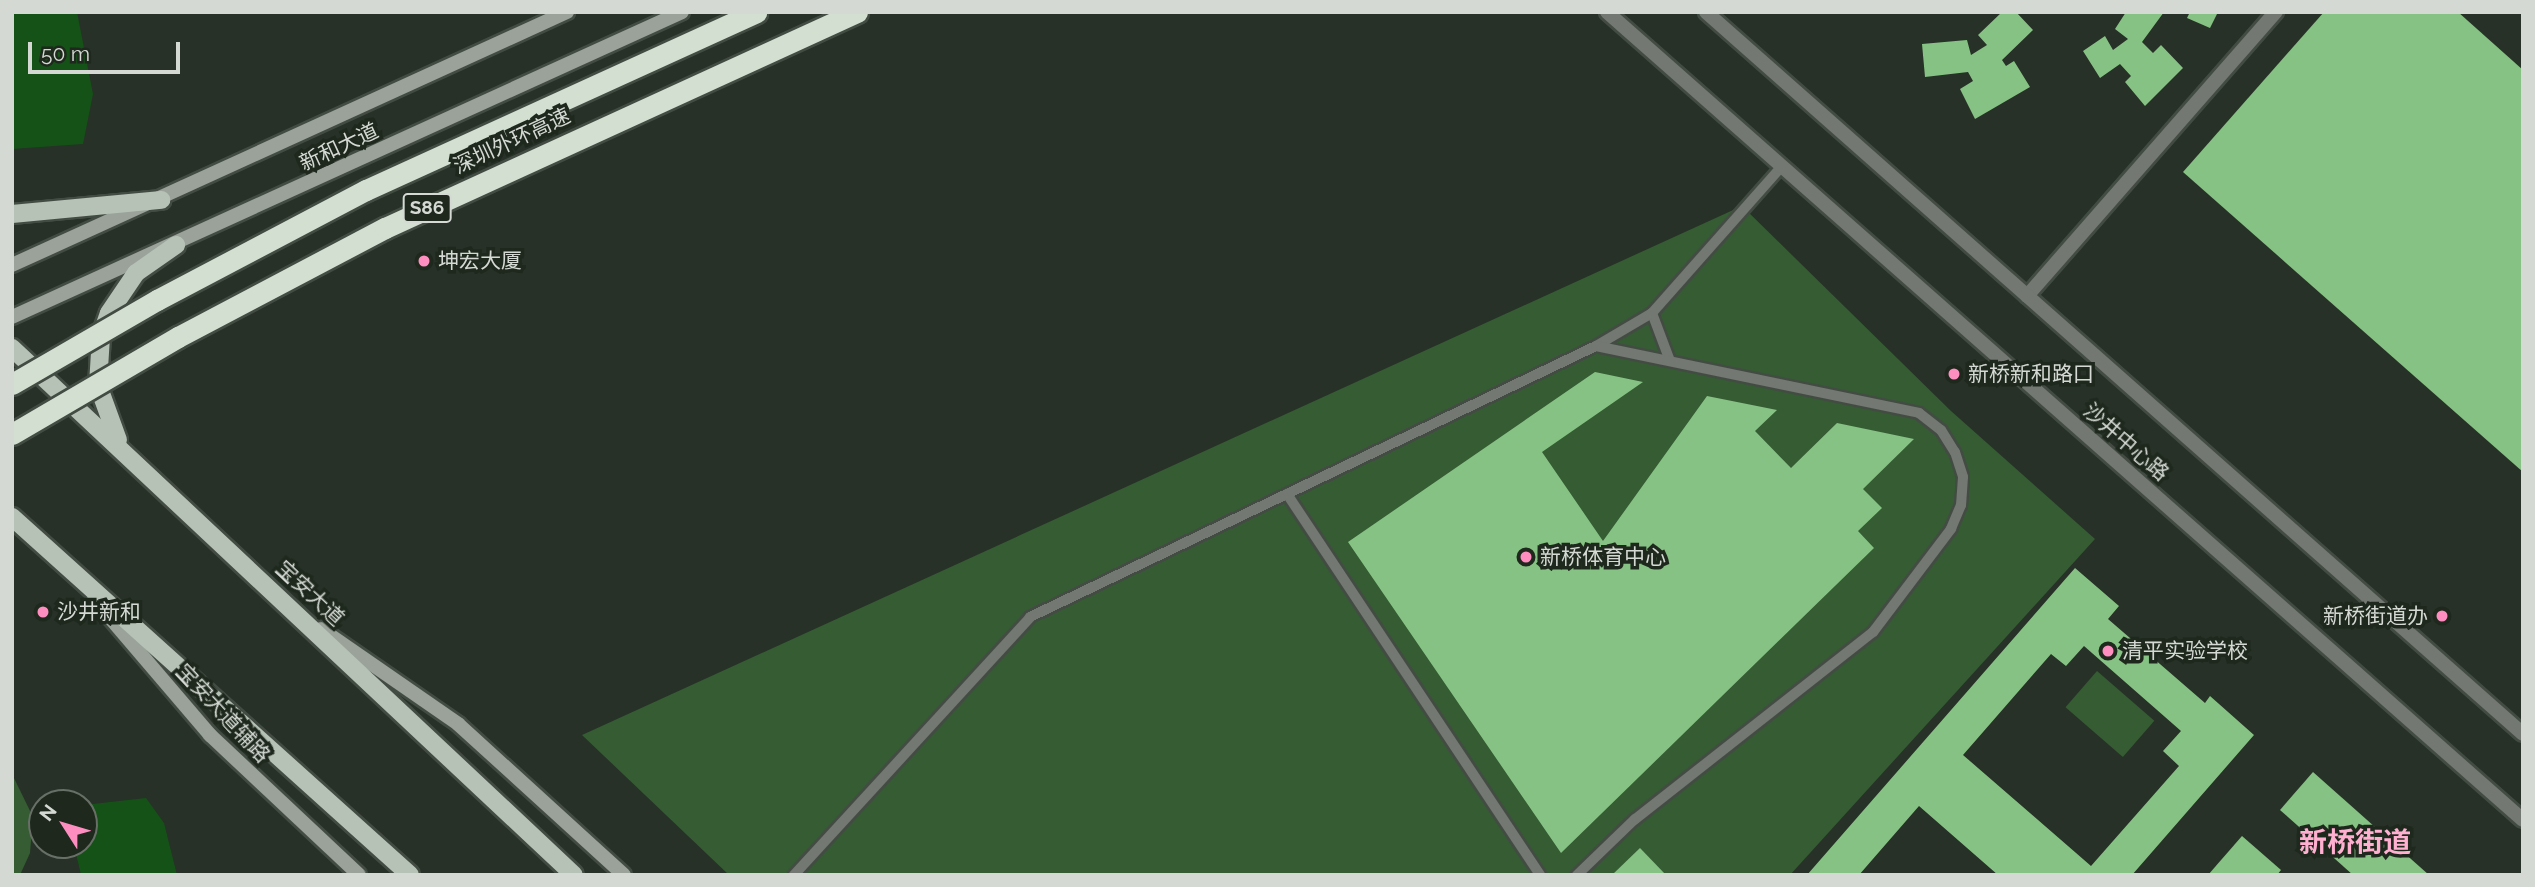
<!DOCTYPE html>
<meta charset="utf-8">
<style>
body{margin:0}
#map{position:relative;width:2535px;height:887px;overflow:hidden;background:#273127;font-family:Raleway,"Noto Sans SC",sans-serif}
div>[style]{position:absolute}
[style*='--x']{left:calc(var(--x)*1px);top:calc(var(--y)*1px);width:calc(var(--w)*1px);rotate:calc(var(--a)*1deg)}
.green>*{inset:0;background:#355c33;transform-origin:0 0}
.water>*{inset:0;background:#155217}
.building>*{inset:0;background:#86c283}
.roads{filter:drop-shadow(2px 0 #434c43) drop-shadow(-2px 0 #434c43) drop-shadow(0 2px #434c43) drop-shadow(0 -2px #434c43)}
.service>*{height:10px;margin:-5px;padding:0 5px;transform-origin:5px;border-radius:5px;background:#737872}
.minor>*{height:14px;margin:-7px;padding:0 7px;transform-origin:7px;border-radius:7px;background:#737872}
.tertiary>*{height:14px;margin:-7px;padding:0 7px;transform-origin:7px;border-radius:7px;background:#737872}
.secondary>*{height:14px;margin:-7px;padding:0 7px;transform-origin:7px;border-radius:7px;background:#9aa299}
.primary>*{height:18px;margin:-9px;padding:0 9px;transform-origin:9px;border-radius:9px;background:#b7c2b6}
.bridges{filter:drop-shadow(2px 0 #434c43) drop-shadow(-2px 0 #434c43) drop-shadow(0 2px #434c43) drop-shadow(0 -2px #434c43)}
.motorway-bridge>*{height:21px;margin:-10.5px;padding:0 10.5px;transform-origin:10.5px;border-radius:10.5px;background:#d2dfd1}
.dots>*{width:19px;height:19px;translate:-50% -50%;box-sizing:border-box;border:4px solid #1e281d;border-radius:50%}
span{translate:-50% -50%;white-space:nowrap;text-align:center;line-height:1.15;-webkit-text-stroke:7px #1e281d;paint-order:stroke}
.shield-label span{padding:2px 5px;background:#1e281d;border:2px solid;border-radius:5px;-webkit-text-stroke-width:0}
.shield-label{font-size:19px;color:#d4dad3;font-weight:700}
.street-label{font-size:21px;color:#d4dad3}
.poi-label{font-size:21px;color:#d4dad3}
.left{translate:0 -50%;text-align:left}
.right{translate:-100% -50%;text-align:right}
.district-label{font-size:28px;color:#ffb0d0;font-weight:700}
.frame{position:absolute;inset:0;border:14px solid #d4dad3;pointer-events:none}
.north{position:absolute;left:28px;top:789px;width:70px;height:70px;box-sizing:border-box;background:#1e281d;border:2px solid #676f66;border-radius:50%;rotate:307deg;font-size:19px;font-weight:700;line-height:28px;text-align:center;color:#d4dad3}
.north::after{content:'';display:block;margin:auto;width:24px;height:32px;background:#fd8ebf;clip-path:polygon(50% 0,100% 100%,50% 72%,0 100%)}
.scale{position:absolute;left:28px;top:42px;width:152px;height:32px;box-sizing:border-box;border:4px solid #d4dad3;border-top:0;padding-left:9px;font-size:21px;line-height:24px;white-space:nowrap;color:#d4dad3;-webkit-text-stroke:5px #1e281d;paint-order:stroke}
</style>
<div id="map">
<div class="green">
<i style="clip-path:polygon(1742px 206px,1951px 411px,2095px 539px,1790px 875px,729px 875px,582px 735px)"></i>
<i style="left:2097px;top:671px;width:76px;height:48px;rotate:41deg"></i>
<i style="clip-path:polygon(12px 774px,33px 817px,30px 853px,20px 875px,12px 875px)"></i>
</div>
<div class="water">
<i style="clip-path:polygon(12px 12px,77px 12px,93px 94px,83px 144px,12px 149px)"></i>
<i style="clip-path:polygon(146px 798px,164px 823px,177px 875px,81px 875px,74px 845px,84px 845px,84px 805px)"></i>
</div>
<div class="building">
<i style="clip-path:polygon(2002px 12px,2016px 12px,2033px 30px,2002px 60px,2006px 66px,2014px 61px,2030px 87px,1975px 119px,1960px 89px,1973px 81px,1968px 72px,1925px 77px,1922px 44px,1967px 40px,1971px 55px,1987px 45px,1978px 35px)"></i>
<i style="clip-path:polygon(2126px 12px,2164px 12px,2142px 42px,2153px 53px,2161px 45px,2183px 68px,2145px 106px,2125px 82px,2131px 76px,2120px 64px,2100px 78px,2083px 51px,2105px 36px,2113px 50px,2128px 39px,2115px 29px)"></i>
<i style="clip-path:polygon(2190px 12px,2218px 12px,2210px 28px,2187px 18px)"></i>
<i style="clip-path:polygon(2324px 12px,2458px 12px,2523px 70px,2523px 472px,2183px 172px)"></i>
<i style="clip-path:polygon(1595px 372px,1643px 382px,1542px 452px,1603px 541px,1707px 396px,1777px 410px,1755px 431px,1791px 468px,1837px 423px,1914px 439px,1863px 489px,1882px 508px,1858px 531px,1874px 548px,1561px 853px,1348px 542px)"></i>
<i style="clip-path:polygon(evenodd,2075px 568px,2119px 606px,2108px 619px,2205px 703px,2210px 696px,2254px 735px,2132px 875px,1998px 875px,1919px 806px,1859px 875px,1807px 875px,2075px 568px,2084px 646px,2181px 731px,2163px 751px,2179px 766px,2091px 866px,1963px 755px,2051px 654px,2066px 666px,2084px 646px)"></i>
<i style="clip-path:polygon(2313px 772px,2429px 875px,2353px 875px,2280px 810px)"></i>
<i style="clip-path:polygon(2242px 836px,2281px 870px,2277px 875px,2208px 875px)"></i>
<i style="clip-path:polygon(1640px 848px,1666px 875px,1612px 875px)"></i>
</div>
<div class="roads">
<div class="service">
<i style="--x:1652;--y:313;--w:51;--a:69.4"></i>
<i style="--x:1596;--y:346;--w:65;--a:-30.5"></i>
<i style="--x:1652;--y:313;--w:196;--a:-48.5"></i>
<i style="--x:1287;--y:494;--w:457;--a:56.4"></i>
<i style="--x:794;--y:875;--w:350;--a:-47.5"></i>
<i style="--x:1030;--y:617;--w:628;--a:-25.59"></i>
<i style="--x:1596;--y:346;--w:330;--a:11.7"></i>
<i style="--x:1919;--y:413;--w:28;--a:38"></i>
<i style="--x:1941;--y:430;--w:26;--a:58"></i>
<i style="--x:1955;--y:452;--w:26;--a:72"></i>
<i style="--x:1963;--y:477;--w:28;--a:94"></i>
<i style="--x:1961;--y:505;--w:26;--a:113"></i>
<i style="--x:1951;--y:529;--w:129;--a:127.1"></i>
<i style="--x:1873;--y:632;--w:303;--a:141.8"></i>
<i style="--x:1635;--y:819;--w:81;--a:136"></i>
</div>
<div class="minor">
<i style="--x:2027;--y:296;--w:378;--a:-48.8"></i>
</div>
<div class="tertiary">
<i style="--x:1607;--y:12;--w:1221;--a:41.42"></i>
<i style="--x:1706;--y:12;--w:1090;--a:41.47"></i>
</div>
<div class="secondary">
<i style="--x:12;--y:265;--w:610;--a:-24.51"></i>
<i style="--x:12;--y:317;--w:736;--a:-24.48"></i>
<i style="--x:94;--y:599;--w:179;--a:49.5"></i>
<i style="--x:210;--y:735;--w:204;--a:43.2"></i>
<i style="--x:321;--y:629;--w:167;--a:34.7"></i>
<i style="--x:458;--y:724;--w:224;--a:42.3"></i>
</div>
<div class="primary">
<i style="--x:12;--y:214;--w:150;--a:-5.4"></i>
<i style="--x:12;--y:348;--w:770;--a:43.16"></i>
<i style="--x:118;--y:440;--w:59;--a:-110"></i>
<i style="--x:98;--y:385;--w:49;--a:-86.5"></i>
<i style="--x:101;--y:336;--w:24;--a:-71"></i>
<i style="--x:109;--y:313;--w:48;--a:-56"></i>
<i style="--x:136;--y:273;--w:49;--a:-35"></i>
<i style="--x:12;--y:517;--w:535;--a:41.97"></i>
</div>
</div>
<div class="bridges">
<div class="motorway-bridge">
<i style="--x:12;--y:384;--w:168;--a:-30.1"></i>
<i style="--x:157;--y:300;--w:236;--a:-27.8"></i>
<i style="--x:366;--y:190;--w:429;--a:-24.5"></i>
<i style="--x:12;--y:434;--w:192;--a:-30.3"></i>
<i style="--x:178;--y:337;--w:234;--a:-27.8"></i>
<i style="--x:385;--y:228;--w:519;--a:-24.59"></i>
</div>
</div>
<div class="dots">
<i style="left:424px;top:261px;background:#fd8ebf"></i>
<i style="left:1954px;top:374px;background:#fd8ebf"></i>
<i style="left:1526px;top:557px;background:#fd8ebf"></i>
<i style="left:43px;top:612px;background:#fd8ebf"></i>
<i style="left:2442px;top:616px;background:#fd8ebf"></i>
<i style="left:2108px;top:651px;background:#fd8ebf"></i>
</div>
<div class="shield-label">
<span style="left:427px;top:208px">S86</span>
</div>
<div class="street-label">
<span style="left:512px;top:141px;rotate:-25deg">深圳外环高速</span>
<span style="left:339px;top:147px;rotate:-25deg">新和大道</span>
<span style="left:2126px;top:442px;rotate:41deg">沙井中心路</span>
<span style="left:310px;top:593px;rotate:43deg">宝安大道</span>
<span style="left:223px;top:713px;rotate:47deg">宝安大道辅路</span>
</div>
<div class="poi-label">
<span class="left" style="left:438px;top:261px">坤宏大厦</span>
<span class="left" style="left:1968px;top:374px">新桥新和路口</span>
<span class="left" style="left:1540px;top:557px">新桥体育中心</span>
<span class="left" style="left:57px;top:612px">沙井新和</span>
<span class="right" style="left:2428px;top:616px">新桥街道办</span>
<span class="left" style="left:2122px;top:651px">清平实验学校</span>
</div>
<div class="district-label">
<span style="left:2355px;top:843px">新桥街道</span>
</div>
<div class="frame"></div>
<div class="north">N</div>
<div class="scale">50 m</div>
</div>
